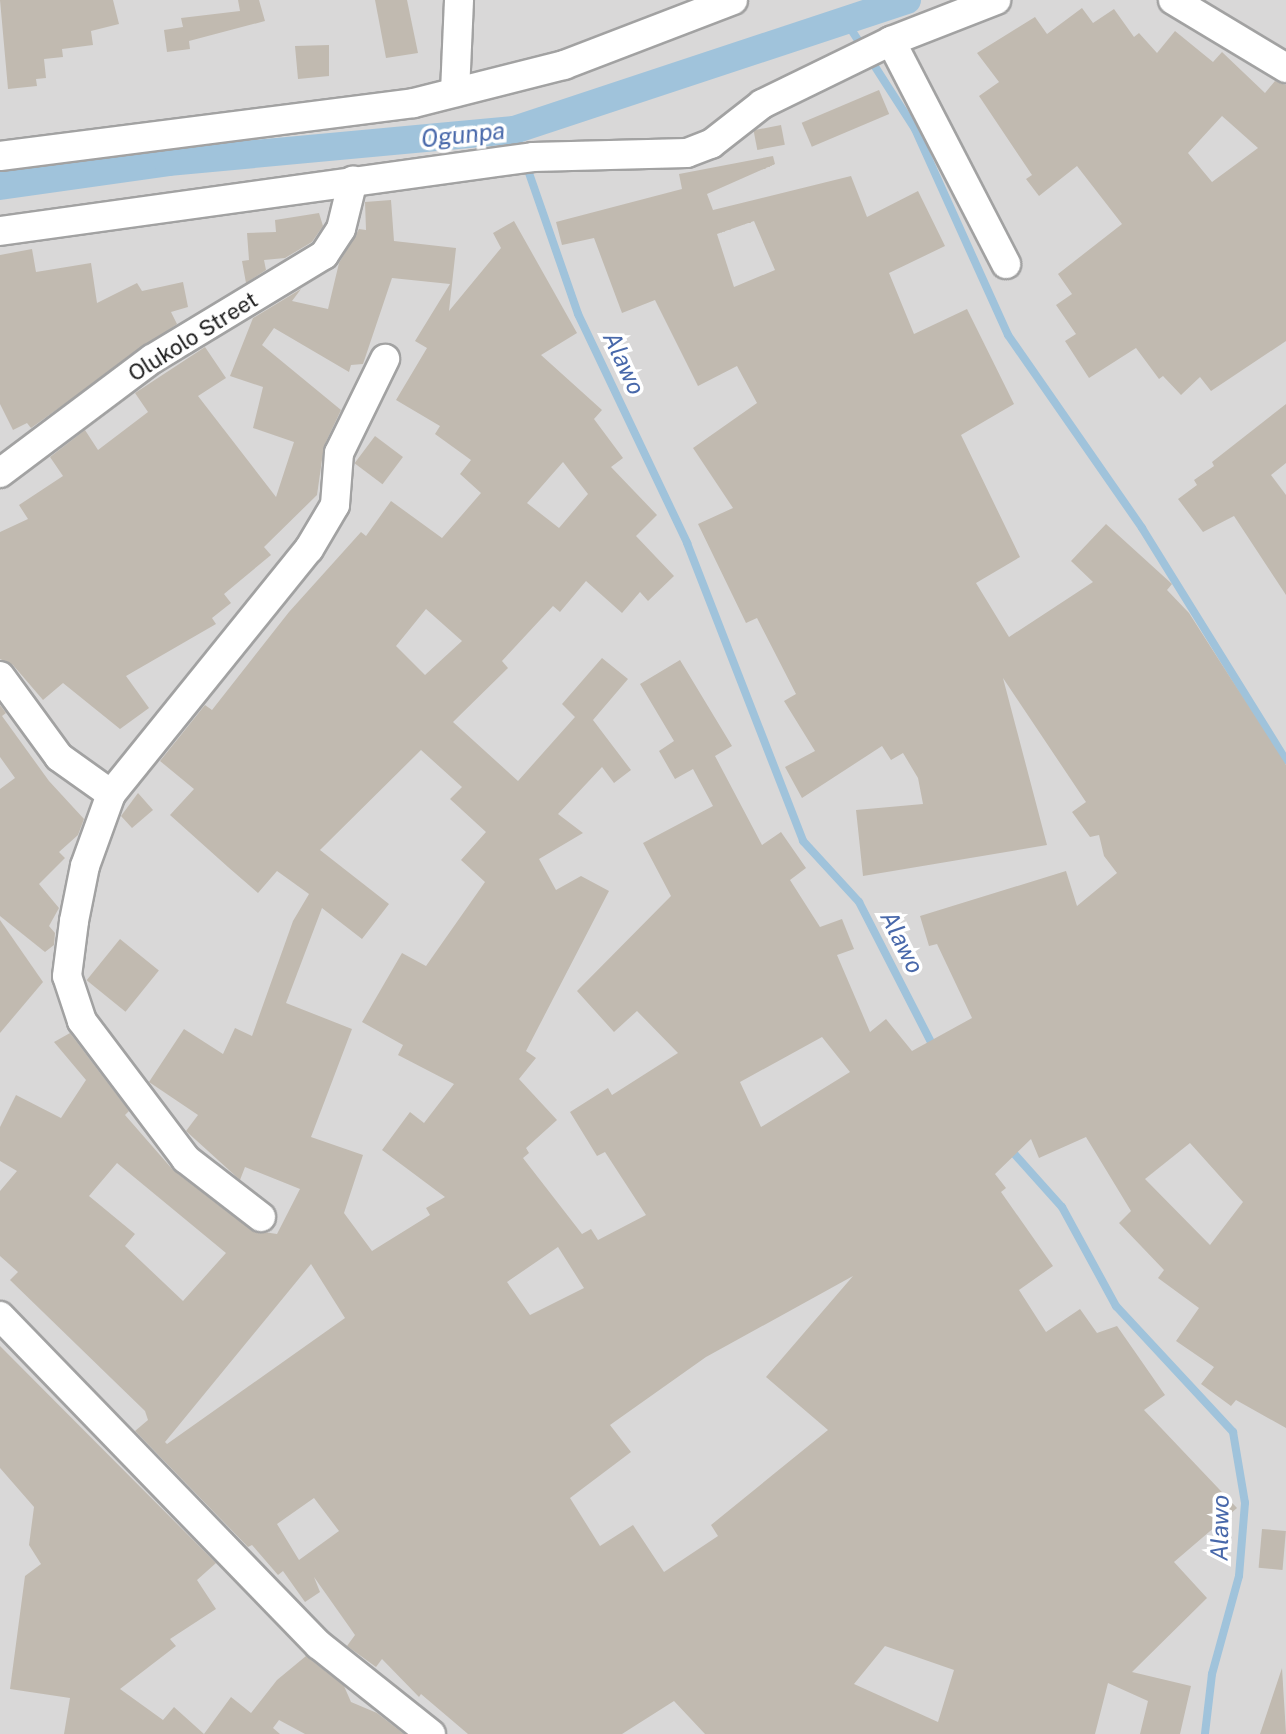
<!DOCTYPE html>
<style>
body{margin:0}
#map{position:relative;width:1286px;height:1734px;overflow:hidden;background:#edebe0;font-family:"Public Sans",sans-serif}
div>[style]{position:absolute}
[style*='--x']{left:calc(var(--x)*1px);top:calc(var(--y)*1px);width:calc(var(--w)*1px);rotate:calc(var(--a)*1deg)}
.residential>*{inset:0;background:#d9d8d8;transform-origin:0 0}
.stream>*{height:8px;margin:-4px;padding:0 4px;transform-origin:4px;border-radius:4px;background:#a0c3db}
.canal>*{height:28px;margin:-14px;padding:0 14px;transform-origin:14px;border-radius:14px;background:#a0c3db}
.building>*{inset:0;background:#c1bab0;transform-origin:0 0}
.roads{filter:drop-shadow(2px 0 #a2a2a2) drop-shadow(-2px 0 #a2a2a2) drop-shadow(0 2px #a2a2a2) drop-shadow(0 -2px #a2a2a2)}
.minor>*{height:28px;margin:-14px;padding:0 14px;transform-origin:14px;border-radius:14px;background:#fff}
span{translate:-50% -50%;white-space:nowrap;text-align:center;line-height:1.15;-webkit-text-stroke:7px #fff;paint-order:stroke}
.street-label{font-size:22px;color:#1b1b1b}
.water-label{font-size:24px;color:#4868aa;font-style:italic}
</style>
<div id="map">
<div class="residential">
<i style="left:0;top:0;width:1286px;height:1734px"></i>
</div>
<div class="stream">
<i style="--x:847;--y:23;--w:126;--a:57.3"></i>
<i style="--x:915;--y:129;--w:226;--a:65.7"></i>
<i style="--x:1008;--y:335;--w:235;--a:55.2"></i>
<i style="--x:1142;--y:528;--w:273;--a:58.2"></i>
<i style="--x:514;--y:130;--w:195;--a:70.8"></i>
<i style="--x:578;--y:314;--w:254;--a:64.5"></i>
<i style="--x:687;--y:543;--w:320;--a:68.7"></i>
<i style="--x:803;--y:841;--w:83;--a:47.4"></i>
<i style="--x:859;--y:902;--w:164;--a:62.8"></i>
<i style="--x:1009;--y:1148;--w:79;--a:48.1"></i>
<i style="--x:1062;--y:1207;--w:113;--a:61.4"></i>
<i style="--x:1116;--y:1306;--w:172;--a:47.1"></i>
<i style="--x:1233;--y:1432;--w:72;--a:80.4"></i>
<i style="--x:1245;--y:1503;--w:73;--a:94.7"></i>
<i style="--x:1239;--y:1576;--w:102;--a:105.4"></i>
<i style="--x:1212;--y:1674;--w:60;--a:96.7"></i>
</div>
<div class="canal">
<i style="--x:0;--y:186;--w:170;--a:-8.1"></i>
<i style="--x:168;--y:162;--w:347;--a:-5.3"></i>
<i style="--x:514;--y:130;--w:414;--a:-18.3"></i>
</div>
<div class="building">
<i style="clip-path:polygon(0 0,113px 0,119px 24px,91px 31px,93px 45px,62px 49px,63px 57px,44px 59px,46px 78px,36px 79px,37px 86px,8px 89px)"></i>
<i style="clip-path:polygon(238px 0,259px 0,265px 21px,189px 41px,190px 49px,167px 52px,164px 30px,183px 27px,181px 18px,240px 11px)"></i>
<i style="clip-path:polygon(375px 0,407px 0,418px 53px,386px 58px)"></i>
<i style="clip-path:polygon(evenodd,1082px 8px,1093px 23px,1114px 9px,1134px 37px,1139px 33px,1157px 53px,1175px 31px,1213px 62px,1222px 52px,1265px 93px,1275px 81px,1286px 85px,1286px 341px,1211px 391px,1200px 377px,1181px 395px,1163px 376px,1159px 379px,1136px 348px,1089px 378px,1065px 341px,1076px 334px,1056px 305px,1072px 294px,1058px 274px,1122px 224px,1077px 166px,1039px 196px,1026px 179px,1032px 175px,979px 96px,999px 82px,977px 53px,1035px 17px,1047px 34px,1082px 8px,1222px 116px,1258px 148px,1212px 182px,1188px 153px,1222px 116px)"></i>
<i style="clip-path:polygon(329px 45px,329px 76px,298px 79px,295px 46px)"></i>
<i style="left:879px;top:90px;width:26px;height:84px;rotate:67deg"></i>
<i style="left:781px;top:125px;width:20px;height:28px;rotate:79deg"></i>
<i style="clip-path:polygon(evenodd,773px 156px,775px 164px,707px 194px,713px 210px,851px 176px,867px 217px,918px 191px,945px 246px,889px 273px,914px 334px,967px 309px,1014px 404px,961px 435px,1020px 557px,976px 583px,1009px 637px,1093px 582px,1071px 561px,1106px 524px,1172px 584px,1167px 590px,1189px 613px,1286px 765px,1286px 1428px,1236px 1400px,1231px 1406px,1201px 1384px,1214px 1367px,1176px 1341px,1199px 1308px,1158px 1278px,1164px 1270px,1119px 1223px,1131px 1211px,1086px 1137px,1039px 1158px,1031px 1139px,995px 1174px,1006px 1188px,1001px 1192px,1053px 1266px,1019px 1290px,1046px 1332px,1080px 1309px,1097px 1333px,1117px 1326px,1165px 1395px,1144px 1410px,1237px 1508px,1174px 1562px,1207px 1598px,1132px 1672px,1191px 1686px,1180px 1734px,1140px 1734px,1148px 1701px,1108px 1683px,1095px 1734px,705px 1734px,674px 1701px,622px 1734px,468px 1734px,421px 1694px,419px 1697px,382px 1659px,376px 1667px,347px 1646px,355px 1635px,314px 1577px,320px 1592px,305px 1602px,283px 1571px,278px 1575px,252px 1545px,248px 1547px,135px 1431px,148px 1420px,145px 1411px,10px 1280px,18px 1272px,0 1256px,0 1191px,17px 1171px,0 1161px,0 1127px,16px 1095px,61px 1118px,86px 1080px,54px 1042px,70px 1033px,129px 1111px,125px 1115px,173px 1170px,251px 1230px,277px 1234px,300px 1189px,245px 1167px,240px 1180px,186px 1131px,198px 1115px,149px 1082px,184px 1029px,223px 1054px,235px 1028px,252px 1036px,293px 921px,309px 894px,277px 871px,258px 893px,228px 867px,170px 815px,194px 789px,160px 761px,205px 705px,212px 710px,289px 612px,361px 532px,366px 536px,391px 501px,442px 538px,481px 493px,460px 474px,471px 460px,435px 434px,440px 426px,396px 400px,427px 348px,415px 341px,450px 284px,392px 278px,363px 364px,351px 365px,349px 372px,274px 328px,262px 345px,341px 410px,324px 446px,317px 495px,264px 547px,271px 555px,224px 594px,231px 603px,212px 618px,216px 624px,126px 676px,149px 708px,120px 729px,63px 683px,43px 700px,13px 665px,0 659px,0 532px,28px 519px,19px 505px,63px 476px,50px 457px,85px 430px,98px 450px,148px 412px,135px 393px,205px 347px,226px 378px,198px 396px,276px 497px,294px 442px,253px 428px,263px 387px,230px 376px,253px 318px,301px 289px,292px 301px,328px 309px,339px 263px,359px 229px,366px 230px,365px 202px,391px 200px,394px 241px,456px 248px,449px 311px,501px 248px,493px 233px,514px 221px,577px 333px,541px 355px,602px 410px,594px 419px,623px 458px,611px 467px,657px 515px,636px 536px,674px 576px,648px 601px,640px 592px,622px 613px,586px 581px,560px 612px,553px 606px,502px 661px,508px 668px,453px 722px,518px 781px,575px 717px,562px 704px,602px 658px,628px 679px,593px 720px,631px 770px,614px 783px,602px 767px,558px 814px,583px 833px,539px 859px,556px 890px,581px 876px,609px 891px,526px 1051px,536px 1058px,519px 1079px,557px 1120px,526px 1148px,529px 1153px,523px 1158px,582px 1234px,591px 1229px,598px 1240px,646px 1215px,605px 1152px,597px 1156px,570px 1112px,608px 1088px,612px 1095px,678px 1053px,637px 1011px,614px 1032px,577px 991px,671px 896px,643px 843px,713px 806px,693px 769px,675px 779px,659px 751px,674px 741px,640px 684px,680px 660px,732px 746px,715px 756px,762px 845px,781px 832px,806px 868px,790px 880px,820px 927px,842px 919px,854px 949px,837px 955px,870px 1032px,886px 1019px,912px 1051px,972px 1018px,937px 944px,929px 946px,920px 916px,1066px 871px,1077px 906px,1117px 873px,1104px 856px,1099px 835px,1090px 837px,1072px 812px,1086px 802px,1003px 678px,1047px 845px,863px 876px,856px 810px,923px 804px,918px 778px,903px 753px,891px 760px,882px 746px,802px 798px,785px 767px,815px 751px,784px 701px,796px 694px,757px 618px,746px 623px,698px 524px,733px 508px,693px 448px,757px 403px,737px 366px,698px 386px,655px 300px,622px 313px,594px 238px,562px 245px,556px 222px,682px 189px,679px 174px,773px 156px,754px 221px,775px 270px,734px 287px,717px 234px,754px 221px,773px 156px,563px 462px,588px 494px,559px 528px,527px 503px,563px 462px,773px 156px,426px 609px,462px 641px,425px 675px,396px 646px,426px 609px,773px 156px,421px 750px,462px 787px,450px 799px,486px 832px,461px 860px,485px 882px,426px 966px,402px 953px,362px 1022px,403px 1045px,398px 1055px,454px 1084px,424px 1123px,410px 1112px,382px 1150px,445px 1197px,426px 1208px,430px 1215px,372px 1251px,344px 1213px,363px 1155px,311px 1137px,352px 1029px,286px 1003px,322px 908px,362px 939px,389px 904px,320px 850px,421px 750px,773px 156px,822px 1037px,850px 1072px,761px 1127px,740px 1082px,822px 1037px,773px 156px,1190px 1143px,1243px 1202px,1210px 1245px,1145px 1179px,1190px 1143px,773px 156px,117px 1163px,226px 1253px,183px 1301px,125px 1246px,135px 1234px,89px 1196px,117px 1163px,773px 156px,558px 1247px,584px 1288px,530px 1315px,507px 1282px,558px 1247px,773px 156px,311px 1264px,345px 1318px,167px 1444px,165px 1442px,311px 1264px,773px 156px,853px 1276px,766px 1377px,828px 1430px,711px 1525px,718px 1536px,664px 1572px,633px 1525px,600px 1546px,570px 1498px,631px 1452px,610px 1425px,706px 1357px,853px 1276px,773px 156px,314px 1498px,339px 1531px,299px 1560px,277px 1524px,314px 1498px,773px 156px,885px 1646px,954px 1670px,938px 1722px,854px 1684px,885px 1646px)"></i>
<i style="clip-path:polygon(319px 213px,323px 226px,312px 242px,285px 258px,264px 260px,266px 270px,246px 283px,242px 261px,249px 260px,247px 233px,276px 232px,275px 220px)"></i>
<i style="clip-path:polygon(32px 249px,36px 272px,91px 263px,97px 303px,137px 283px,142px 291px,183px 282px,188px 307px,171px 312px,177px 324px,31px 428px,27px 423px,13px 430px,0 404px,0 255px)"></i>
<i style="clip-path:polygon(1286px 404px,1286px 463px,1271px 475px,1286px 495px,1286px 595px,1234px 516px,1203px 532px,1178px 499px,1197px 485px,1194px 480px,1214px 466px,1212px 462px)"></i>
<i style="left:375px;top:436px;width:35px;height:34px;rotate:37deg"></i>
<i style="clip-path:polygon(0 705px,6px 713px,2px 716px,49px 781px,84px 819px,78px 835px,59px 852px,65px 858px,39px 884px,59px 908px,49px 926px,55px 933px,54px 945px,45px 952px,0 916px,0 789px,15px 778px,0 757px)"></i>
<i style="clip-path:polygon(138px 793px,153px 810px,132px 828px,121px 816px)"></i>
<i style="clip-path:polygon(0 920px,43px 982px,0 1033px)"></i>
<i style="left:120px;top:939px;width:50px;height:53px;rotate:39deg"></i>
<i style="clip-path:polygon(0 1346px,216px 1563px,197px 1580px,216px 1609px,170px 1639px,176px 1646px,120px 1689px,163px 1720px,174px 1707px,204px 1734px,64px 1734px,70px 1698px,10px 1689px,25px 1576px,41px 1564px,29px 1545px,34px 1507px,0 1468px)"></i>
<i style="left:1262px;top:1529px;width:24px;height:39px;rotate:5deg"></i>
<i style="clip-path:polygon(306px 1656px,344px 1686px,351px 1702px,377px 1713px,404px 1734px,305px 1734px,279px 1720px,273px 1728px,280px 1734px,204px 1734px,231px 1697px,251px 1713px,277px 1680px)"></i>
<i style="clip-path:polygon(1282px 1668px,1286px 1734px,1260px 1734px)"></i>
</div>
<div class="roads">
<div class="minor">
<i style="--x:1173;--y:0;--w:132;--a:31"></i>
<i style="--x:891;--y:41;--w:251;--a:62.7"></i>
<i style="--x:455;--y:92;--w:92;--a:-87.5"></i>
<i style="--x:0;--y:156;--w:417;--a:-7.3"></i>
<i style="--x:414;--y:103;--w:155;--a:-14.2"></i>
<i style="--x:564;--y:65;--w:181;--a:-21"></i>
<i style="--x:0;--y:231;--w:538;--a:-7.9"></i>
<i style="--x:533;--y:157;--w:154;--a:-1.5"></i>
<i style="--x:687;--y:153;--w:26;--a:-21"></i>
<i style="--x:711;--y:144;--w:65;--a:-38.1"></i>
<i style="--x:762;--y:104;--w:144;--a:-26"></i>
<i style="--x:891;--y:41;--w:113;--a:-21.3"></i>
<i style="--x:0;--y:473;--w:190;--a:-36.9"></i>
<i style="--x:152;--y:359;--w:201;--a:-31.2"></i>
<i style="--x:324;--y:255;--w:31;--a:-57"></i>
<i style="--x:341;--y:229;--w:50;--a:-76.2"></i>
<i style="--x:0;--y:676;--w:100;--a:53.9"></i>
<i style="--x:59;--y:757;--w:64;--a:35.4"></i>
<i style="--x:261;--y:1217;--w:95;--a:-142.3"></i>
<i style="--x:186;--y:1159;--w:173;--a:-127"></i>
<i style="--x:82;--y:1021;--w:47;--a:-108.4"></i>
<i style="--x:67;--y:976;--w:55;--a:-82.7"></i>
<i style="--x:74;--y:921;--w:56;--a:-78.7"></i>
<i style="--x:85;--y:866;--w:77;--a:-70.1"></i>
<i style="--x:111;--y:794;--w:315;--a:-51.1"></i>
<i style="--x:309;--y:549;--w:51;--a:-59.4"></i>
<i style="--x:335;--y:505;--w:52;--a:-85.6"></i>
<i style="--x:339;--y:453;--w:105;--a:-63.9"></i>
<i style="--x:0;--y:1316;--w:458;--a:45.9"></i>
<i style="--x:319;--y:1645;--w:143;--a:38.5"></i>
</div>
</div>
<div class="street-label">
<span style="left:193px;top:337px;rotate:-32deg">Olukolo Street</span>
</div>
<div class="water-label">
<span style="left:463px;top:135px;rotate:-6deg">Ogunpa</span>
<span style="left:624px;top:363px;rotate:65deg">Alawo</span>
<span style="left:902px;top:942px;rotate:63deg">Alawo</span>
<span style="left:1220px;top:1528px;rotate:-89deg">Alawo</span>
</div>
</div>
